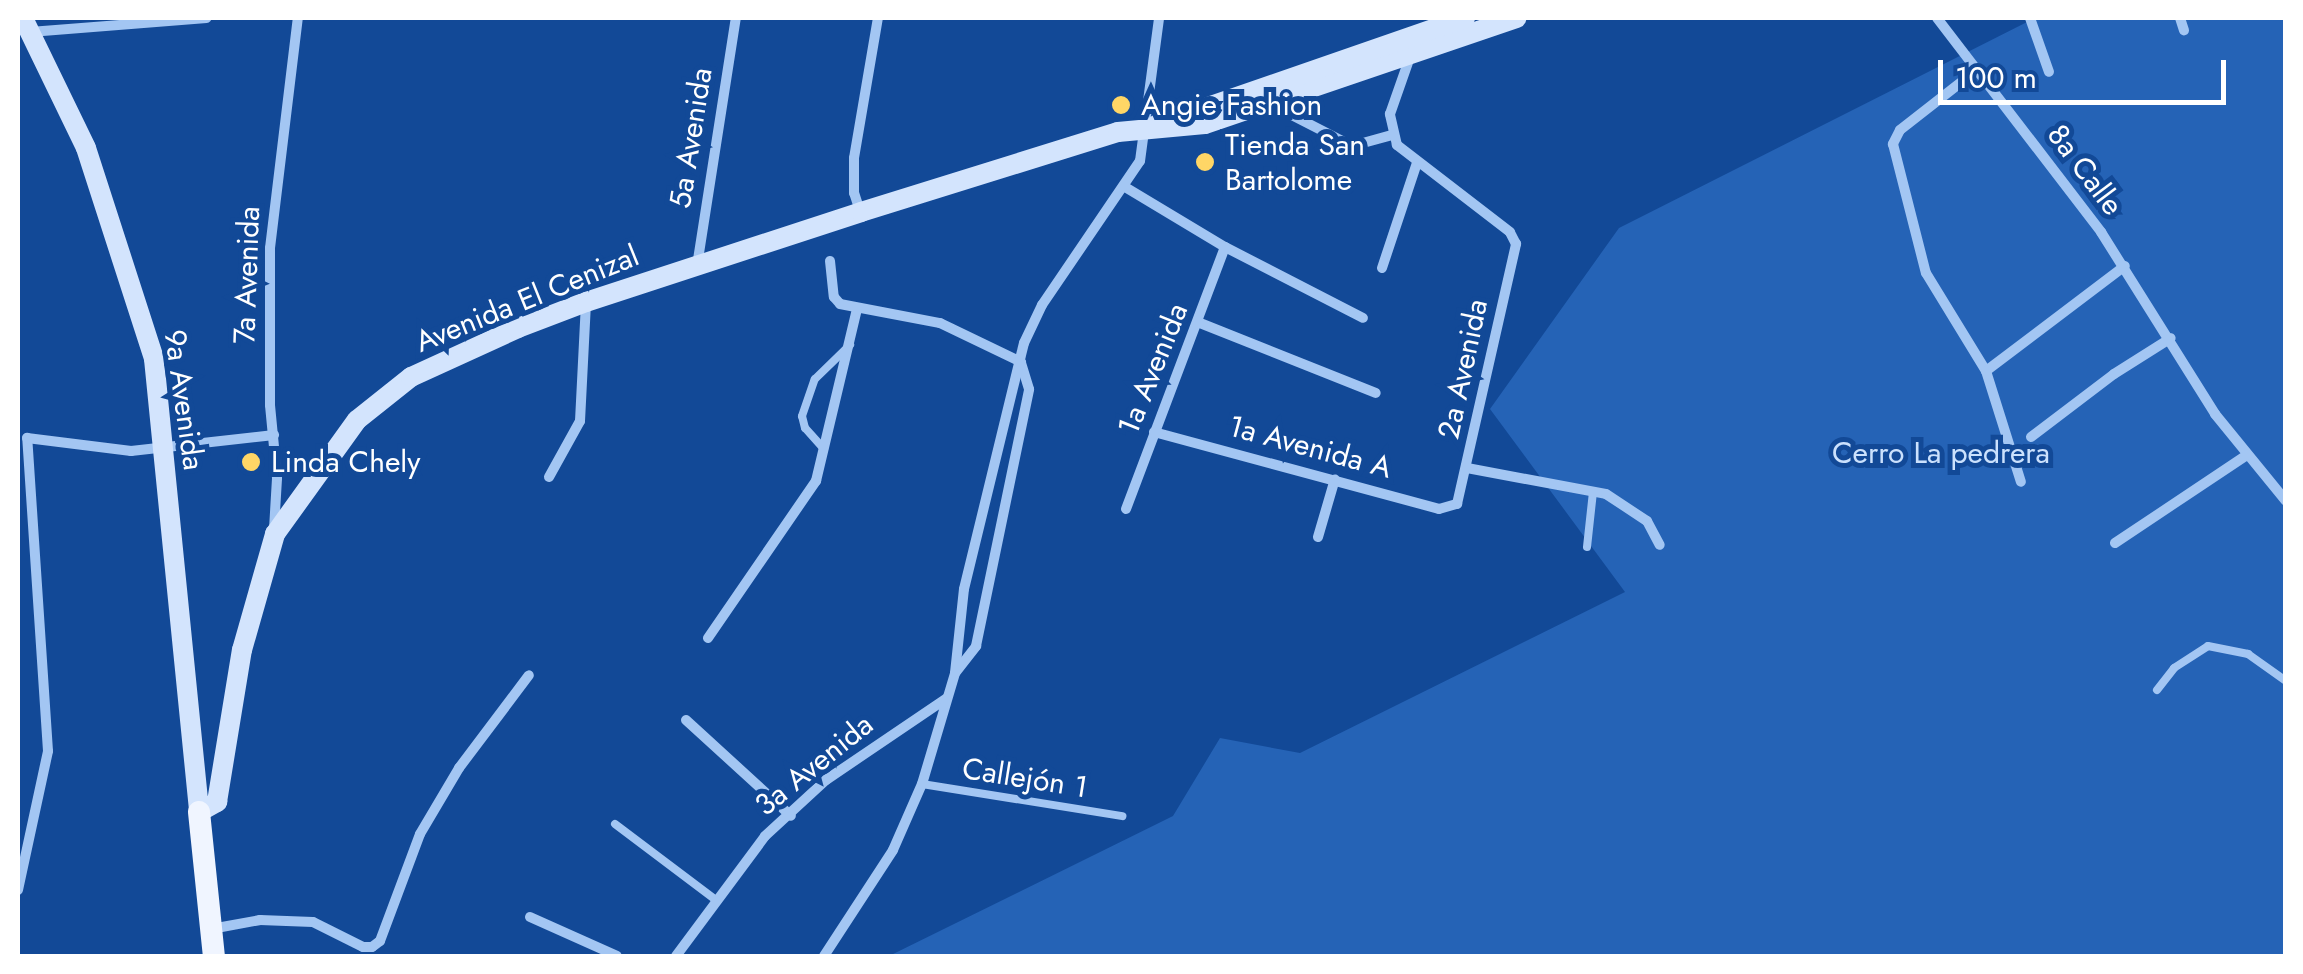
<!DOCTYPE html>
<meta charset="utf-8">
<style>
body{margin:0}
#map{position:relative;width:2303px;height:974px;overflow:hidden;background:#124997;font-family:Jost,sans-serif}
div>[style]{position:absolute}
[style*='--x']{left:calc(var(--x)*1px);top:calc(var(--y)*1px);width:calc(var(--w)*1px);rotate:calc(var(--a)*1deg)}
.green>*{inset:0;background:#2563b6}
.lane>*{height:8px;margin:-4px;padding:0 4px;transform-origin:4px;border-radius:4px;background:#a3c6f3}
.street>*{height:10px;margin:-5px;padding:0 5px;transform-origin:5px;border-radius:5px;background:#a3c6f3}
.secondary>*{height:20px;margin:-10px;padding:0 10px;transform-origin:10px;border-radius:10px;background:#d3e4fd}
.primary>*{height:22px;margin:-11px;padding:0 11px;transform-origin:11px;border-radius:11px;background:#f0f5ff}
.dots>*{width:28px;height:28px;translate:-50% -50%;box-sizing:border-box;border:5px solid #124997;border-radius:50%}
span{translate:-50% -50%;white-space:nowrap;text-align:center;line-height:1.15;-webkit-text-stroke:10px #124997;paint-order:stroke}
.poi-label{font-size:30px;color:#fff}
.left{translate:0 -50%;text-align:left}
.street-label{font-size:30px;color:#fff}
.park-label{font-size:30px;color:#cbe1fd}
.frame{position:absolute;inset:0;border:20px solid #fff;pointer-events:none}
.scale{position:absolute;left:1938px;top:60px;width:288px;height:45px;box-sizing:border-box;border:5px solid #fff;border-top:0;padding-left:12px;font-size:30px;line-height:35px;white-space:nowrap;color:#fff;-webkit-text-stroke:8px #124997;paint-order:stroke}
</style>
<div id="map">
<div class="green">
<i style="clip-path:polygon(2035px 18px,2285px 18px,2285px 956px,889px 956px,1173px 816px,1220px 738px,1300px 753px,1625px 592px,1490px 409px,1619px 228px)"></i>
</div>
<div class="lane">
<i style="--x:824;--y:449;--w:28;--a:-132"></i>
<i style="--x:805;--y:428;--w:12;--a:-104"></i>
<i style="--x:802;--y:416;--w:39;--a:-71"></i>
<i style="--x:815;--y:379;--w:49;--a:-44.2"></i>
<i style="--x:1587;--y:547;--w:55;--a:-83.8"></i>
<i style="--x:2157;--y:690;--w:28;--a:-52"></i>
<i style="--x:2174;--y:668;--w:40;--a:-32.9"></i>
<i style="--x:2208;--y:646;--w:41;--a:11.3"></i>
<i style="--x:2248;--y:654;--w:47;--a:35.4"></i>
<i style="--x:922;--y:784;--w:203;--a:9.1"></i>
<i style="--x:615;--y:824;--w:128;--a:37"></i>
</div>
<div class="street">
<i style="--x:1937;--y:18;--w:270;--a:52.5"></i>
<i style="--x:2101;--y:232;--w:215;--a:57.9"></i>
<i style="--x:2215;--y:414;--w:112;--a:50.8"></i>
<i style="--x:2030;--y:18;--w:57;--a:70.6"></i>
<i style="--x:2180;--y:18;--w:13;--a:72"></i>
<i style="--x:30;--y:32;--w:177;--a:-4.5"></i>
<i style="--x:1978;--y:69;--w:99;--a:142"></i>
<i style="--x:1900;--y:130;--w:16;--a:117"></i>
<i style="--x:1893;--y:144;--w:133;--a:75.7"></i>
<i style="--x:1926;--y:273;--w:115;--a:58.5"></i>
<i style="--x:1986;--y:371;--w:116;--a:72.5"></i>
<i style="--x:1270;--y:104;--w:92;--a:27.1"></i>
<i style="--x:1352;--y:146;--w:41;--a:-15.4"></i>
<i style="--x:1125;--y:187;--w:117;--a:31"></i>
<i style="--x:1225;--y:247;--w:155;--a:27.2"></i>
<i style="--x:860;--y:211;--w:19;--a:-108"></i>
<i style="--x:854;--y:193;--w:35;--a:-90"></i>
<i style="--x:854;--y:158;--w:142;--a:-80.3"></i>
<i style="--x:830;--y:261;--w:36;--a:84"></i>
<i style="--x:834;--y:297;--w:9;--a:49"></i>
<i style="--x:840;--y:304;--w:102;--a:10.8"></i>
<i style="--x:940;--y:323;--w:90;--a:25.7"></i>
<i style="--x:697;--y:266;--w:251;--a:-81.1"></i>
<i style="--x:1382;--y:268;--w:111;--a:-71.6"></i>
<i style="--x:1200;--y:323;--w:189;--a:21.7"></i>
<i style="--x:1986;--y:371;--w:174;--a:-37.1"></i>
<i style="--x:1154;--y:432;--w:295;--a:15.1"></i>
<i style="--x:1439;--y:509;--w:19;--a:-16"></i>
<i style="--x:1457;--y:504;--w:267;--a:-77.2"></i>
<i style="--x:1516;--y:244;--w:13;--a:-117"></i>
<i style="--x:1510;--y:232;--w:143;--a:-142.4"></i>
<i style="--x:1397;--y:145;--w:32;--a:-103"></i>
<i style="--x:1390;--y:114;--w:64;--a:-70.7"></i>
<i style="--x:2031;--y:437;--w:104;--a:-37.2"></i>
<i style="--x:2114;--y:374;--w:67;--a:-32.3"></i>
<i style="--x:1467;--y:468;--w:141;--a:10.6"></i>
<i style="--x:1606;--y:494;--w:49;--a:33.4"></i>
<i style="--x:1647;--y:521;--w:27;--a:62"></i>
<i style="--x:549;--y:477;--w:64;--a:-61"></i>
<i style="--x:580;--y:421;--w:118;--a:-87.1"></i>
<i style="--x:1126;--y:509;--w:280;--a:-69.3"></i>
<i style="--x:274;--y:529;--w:51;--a:-86.6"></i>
<i style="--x:277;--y:478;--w:73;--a:-95.5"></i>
<i style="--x:270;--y:405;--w:157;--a:-90"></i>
<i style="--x:270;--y:248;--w:232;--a:-83.1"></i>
<i style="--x:1318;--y:537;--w:60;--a:-73.7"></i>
<i style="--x:2115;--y:543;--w:159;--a:-33.7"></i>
<i style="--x:708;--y:638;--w:191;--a:-55.5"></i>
<i style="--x:816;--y:481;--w:177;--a:-76.6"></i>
<i style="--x:956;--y:672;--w:33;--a:-52"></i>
<i style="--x:976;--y:646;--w:262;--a:-78.3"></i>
<i style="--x:1029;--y:389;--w:28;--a:-107"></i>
<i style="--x:686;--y:720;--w:142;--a:42.4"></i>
<i style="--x:18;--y:890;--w:142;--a:-77.8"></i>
<i style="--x:48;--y:751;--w:314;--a:-93.8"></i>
<i style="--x:27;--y:438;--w:105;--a:7.1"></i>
<i style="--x:131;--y:451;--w:144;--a:-6.4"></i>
<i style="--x:530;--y:917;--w:95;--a:24.1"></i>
<i style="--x:211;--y:929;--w:50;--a:-10.4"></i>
<i style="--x:260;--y:920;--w:53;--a:2.2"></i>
<i style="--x:313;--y:922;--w:56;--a:26.6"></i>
<i style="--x:363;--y:947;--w:9;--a:0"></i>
<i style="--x:372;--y:947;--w:10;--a:-37"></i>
<i style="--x:380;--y:941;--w:114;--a:-69.5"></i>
<i style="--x:420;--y:834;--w:77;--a:-59.4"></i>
<i style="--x:459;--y:768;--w:116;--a:-53"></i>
<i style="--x:676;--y:956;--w:149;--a:-53.4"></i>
<i style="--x:765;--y:836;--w:83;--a:-42.6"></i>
<i style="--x:826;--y:780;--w:146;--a:-34.1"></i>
<i style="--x:824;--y:956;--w:126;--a:-56.9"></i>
<i style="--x:893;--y:850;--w:72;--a:-66.3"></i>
<i style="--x:922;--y:784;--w:116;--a:-73.4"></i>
<i style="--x:955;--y:673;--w:84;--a:-83.9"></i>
<i style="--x:964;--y:589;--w:253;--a:-76.3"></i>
<i style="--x:1024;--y:343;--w:42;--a:-64.7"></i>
<i style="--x:1042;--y:305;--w:174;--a:-55.8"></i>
<i style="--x:1140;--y:161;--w:144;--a:-82.4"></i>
</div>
<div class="secondary">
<i style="--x:23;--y:18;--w:144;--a:64.1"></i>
<i style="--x:86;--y:148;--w:222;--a:72.1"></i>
<i style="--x:154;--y:359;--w:455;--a:84.3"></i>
<i style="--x:199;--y:812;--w:21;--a:-29"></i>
<i style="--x:217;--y:802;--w:154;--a:-80.7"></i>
<i style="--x:242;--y:650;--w:121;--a:-74.1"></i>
<i style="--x:275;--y:534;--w:140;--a:-54.3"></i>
<i style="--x:357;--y:420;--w:69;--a:-38.5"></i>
<i style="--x:411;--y:377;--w:118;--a:-24.6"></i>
<i style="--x:518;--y:328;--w:73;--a:-20.9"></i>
<i style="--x:586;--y:302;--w:289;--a:-18.1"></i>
<i style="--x:861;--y:212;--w:269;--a:-17.3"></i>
<i style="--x:1118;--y:132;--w:87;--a:-5.3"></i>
<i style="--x:1205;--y:124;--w:329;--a:-18.8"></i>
<i style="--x:1156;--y:125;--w:327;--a:-19.1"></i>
</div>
<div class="primary">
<i style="--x:199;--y:812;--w:145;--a:84.1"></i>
</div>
<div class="dots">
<i style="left:1121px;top:105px;background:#ffd666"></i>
<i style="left:1205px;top:162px;background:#ffd666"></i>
<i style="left:251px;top:462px;background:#ffd666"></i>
</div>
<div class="poi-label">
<span class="left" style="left:1141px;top:105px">Angie Fashion</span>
<span class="left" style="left:1225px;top:162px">Tienda San<br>Bartolome</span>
<span class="left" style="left:271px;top:462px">Linda Chely</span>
</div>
<div class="street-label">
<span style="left:691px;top:138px;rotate:-81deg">5a Avenida</span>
<span style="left:2085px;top:170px;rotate:53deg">8a Calle</span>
<span style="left:247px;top:275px;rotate:-88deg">7a Avenida</span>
<span style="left:527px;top:299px;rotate:-22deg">Avenida El Cenizal</span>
<span style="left:1153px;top:369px;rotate:-68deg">1a Avenida</span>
<span style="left:1463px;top:369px;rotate:-78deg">2a Avenida</span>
<span style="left:184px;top:400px;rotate:82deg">9a Avenida</span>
<span style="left:1310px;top:447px;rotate:15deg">1a Avenida A</span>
<span style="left:814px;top:765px;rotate:-39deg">3a Avenida</span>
<span style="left:1025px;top:778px;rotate:9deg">Callejón 1</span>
</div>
<div class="park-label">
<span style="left:1941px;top:453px">Cerro La pedrera</span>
</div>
<div class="frame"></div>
<div class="scale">100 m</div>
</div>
